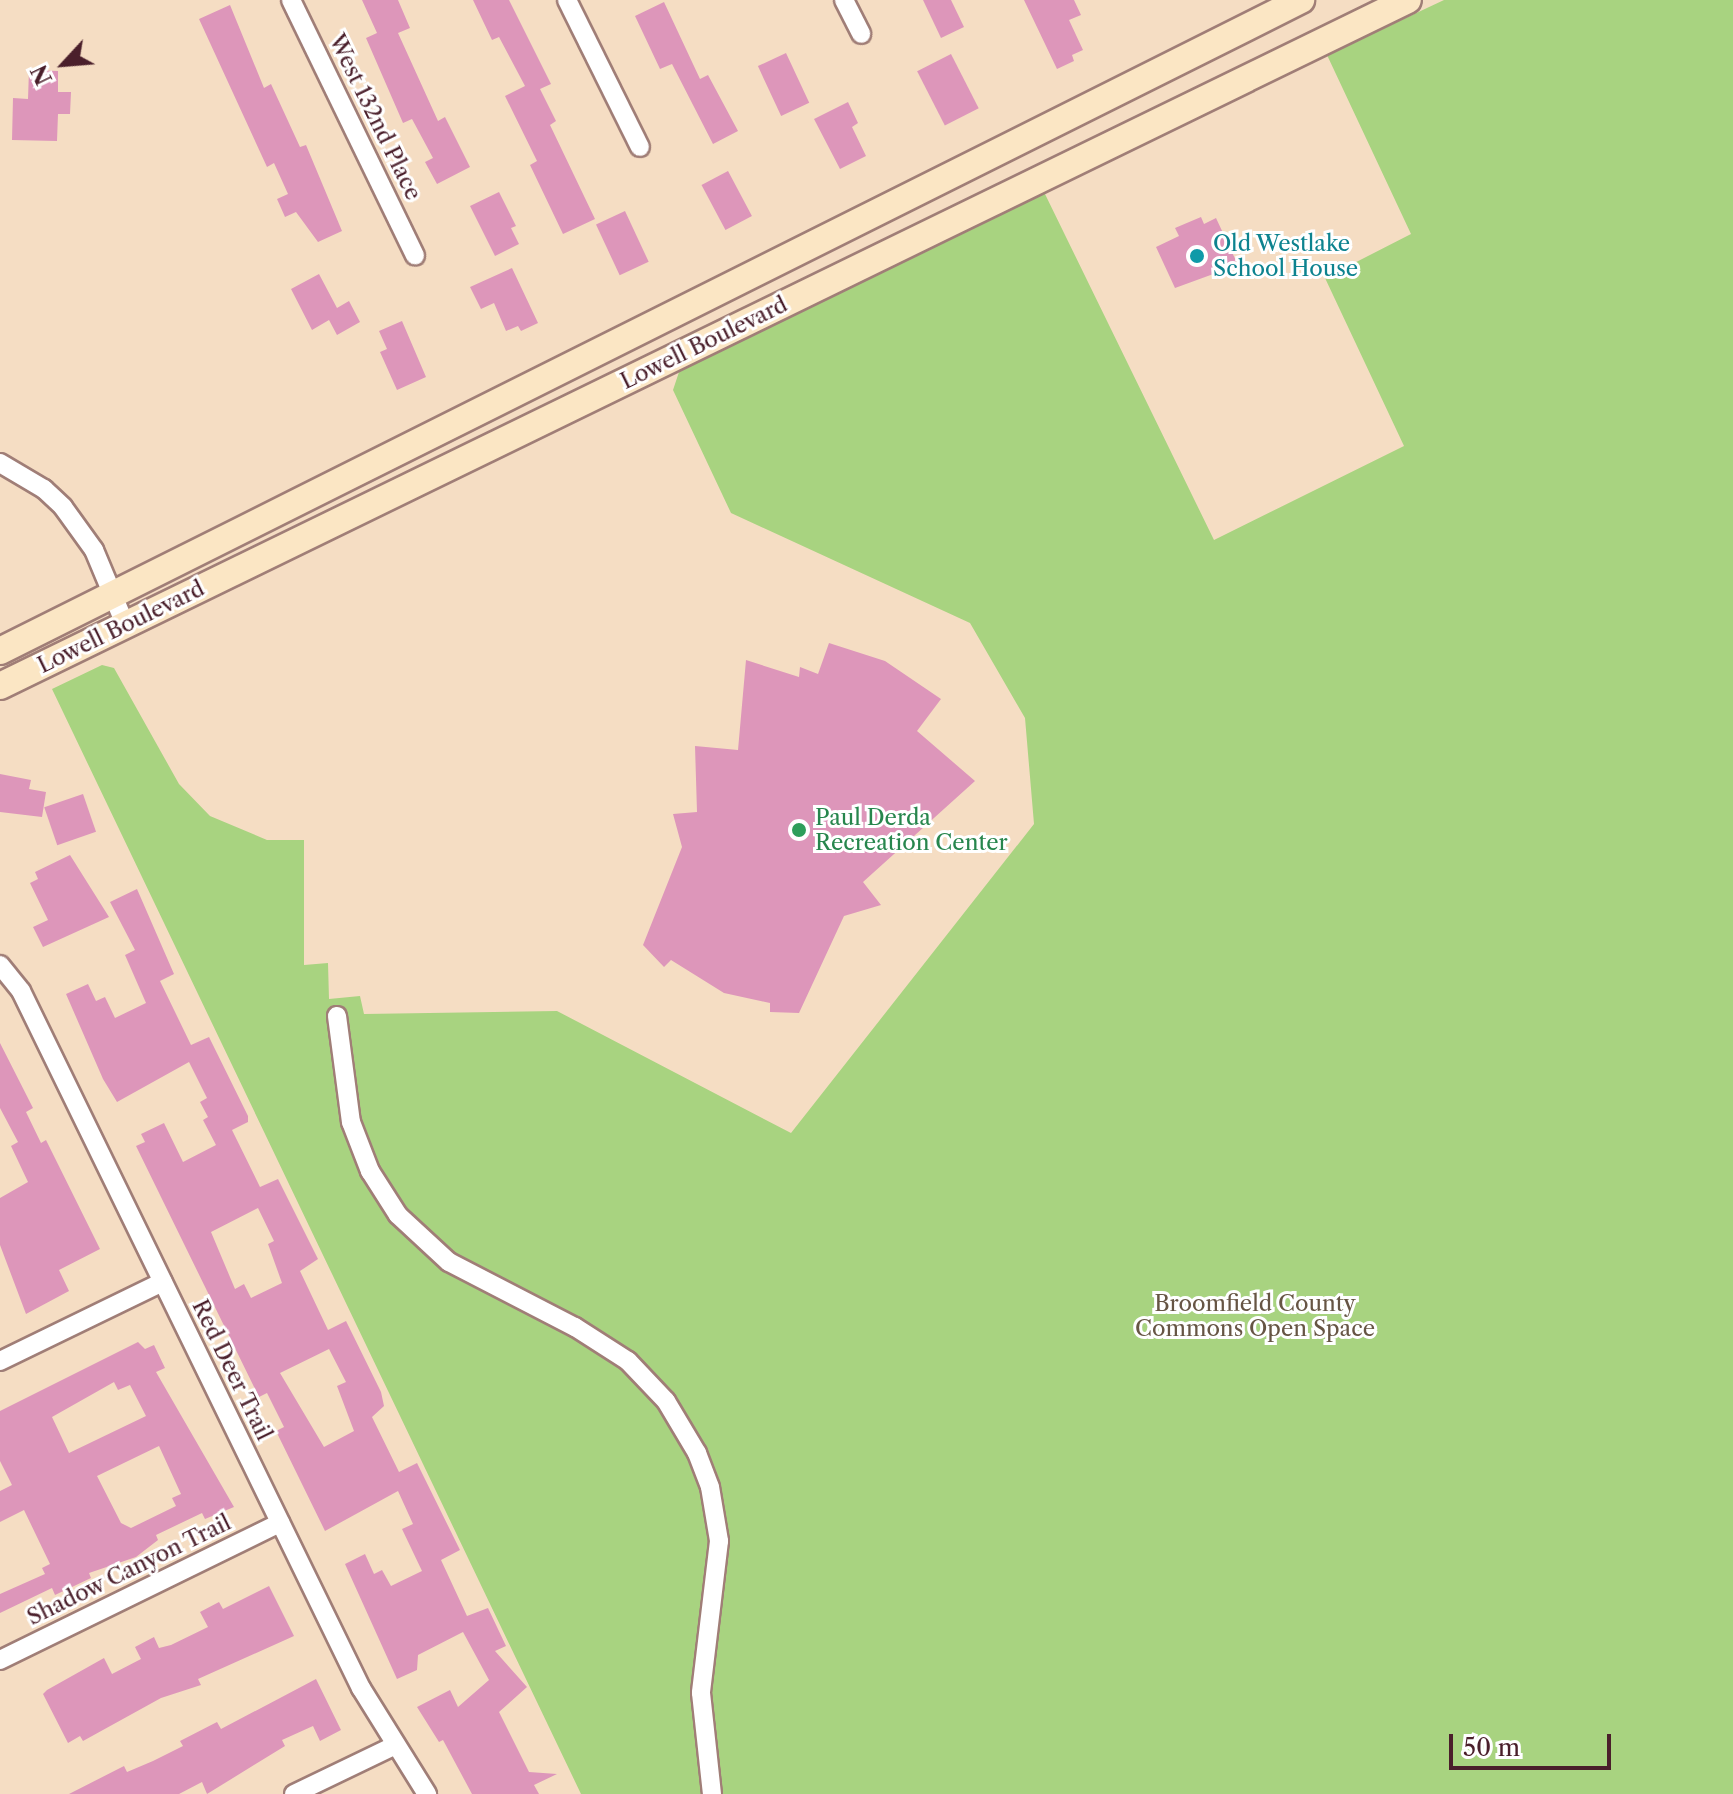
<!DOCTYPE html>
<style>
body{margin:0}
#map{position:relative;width:1733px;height:1794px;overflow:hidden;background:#f5ddc3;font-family:"Libre Caslon Text",serif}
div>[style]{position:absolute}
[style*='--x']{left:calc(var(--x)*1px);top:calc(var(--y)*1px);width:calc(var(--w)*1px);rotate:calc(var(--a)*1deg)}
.green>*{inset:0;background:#a8d380}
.building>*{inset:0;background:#dd96ba;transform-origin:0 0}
.roads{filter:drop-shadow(2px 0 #a07e77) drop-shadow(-2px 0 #a07e77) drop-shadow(0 2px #a07e77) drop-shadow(0 -2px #a07e77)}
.minor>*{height:18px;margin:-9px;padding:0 9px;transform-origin:9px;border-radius:9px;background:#fff}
.secondary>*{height:26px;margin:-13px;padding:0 13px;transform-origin:13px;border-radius:13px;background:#fbe6c4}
.dots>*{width:22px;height:22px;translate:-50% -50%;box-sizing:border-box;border:4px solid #fff;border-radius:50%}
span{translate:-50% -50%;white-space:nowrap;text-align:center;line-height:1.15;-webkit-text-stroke:6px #fff;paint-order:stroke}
.street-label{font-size:22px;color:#4a1f2b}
.culture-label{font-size:22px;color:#0d838f}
.left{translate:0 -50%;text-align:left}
.leisure-label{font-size:22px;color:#27864d}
.park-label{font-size:22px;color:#654}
.north{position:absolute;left:24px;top:24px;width:80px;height:80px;-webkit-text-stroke:6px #fff;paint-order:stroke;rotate:244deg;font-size:22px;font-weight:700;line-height:32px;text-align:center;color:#4a1f2b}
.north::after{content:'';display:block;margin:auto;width:28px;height:36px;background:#4a1f2b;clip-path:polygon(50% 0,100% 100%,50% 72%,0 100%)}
.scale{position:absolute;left:1449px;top:1734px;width:162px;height:36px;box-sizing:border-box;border:4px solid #4a1f2b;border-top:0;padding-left:10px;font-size:24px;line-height:28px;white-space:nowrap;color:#4a1f2b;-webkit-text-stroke:6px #fff;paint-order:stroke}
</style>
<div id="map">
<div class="green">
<i style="clip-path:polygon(1444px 0,1733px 0,1733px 1794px,581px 1794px,52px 689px,102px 665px,114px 668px,179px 784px,210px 816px,267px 840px,304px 840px,304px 965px,328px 963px,329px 999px,360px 996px,364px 1014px,557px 1011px,791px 1133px,1034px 824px,1025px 718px,970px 623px,731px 513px,673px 390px,680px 369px,1044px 192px,1214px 540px,1404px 446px,1325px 278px,1411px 234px,1327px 55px)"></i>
</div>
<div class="building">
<i style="clip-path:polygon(362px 0,398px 0,410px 28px,398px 33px,438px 121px,445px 117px,470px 167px,437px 184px,425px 162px,433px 158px,412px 119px,403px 123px,366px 38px,377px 33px)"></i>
<i style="clip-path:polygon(473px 0,509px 0,551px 84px,540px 89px,556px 121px,550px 125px,595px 219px,563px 234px,530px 165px,537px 161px,505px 96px,525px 86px,499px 37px,492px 40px)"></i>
<i style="clip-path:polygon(923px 0,951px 0,964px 27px,941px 38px)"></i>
<i style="clip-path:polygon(1024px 0,1074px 0,1081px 15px,1069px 20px,1083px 50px,1072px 55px,1074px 61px,1057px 69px)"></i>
<i style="clip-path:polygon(664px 2px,700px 79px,708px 75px,738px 131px,713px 144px,672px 64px,660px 69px,635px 16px)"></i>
<i style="clip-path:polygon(230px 5px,264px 88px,271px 84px,300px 147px,306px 145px,342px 231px,318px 242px,296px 212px,285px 217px,277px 199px,288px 194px,274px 163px,267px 167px,199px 19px)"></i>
<i style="left:786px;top:53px;width:55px;height:31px;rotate:65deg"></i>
<i style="left:951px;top:54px;width:61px;height:38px;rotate:63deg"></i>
<i style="clip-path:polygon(29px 70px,58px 71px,58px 92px,71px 92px,70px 114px,58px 114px,57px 141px,12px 140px,13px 98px,28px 99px)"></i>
<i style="clip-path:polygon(848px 102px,858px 123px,852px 127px,866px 156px,840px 169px,814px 119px)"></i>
<i style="left:728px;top:171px;width:51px;height:30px;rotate:62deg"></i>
<i style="clip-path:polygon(499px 192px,516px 226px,511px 228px,519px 244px,495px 256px,470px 206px)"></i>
<i style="left:625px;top:211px;width:56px;height:32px;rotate:65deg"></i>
<i style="clip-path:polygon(1201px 217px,1204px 224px,1216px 218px,1238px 265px,1175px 288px,1156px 247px,1179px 236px,1175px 228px)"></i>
<i style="clip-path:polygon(512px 268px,538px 323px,521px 331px,518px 326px,506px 331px,494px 303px,481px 309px,470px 287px)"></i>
<i style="clip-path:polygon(319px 274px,337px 308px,349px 301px,360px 322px,337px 335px,329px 320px,312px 330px,291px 289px)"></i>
<i style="clip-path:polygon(402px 321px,426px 377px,397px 390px,380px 352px,387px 349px,379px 331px)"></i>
<i style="clip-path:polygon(829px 643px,885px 661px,941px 699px,917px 731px,975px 781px,863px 882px,881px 905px,844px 916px,799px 1013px,770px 1012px,770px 1003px,724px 993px,671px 960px,664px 967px,643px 945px,682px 847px,673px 814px,697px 812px,695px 746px,738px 750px,746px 660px,799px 677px,800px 667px,818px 674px)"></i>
<i style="clip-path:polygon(0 774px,31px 780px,29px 789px,46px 792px,42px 817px,0 812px)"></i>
<i style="left:83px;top:794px;width:40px;height:41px;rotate:71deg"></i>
<i style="clip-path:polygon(70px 855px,109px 917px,43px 947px,33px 927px,48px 920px,30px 883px,38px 879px,35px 872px)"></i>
<i style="clip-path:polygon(evenodd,137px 889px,174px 974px,160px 981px,191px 1045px,209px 1037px,248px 1116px,248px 1122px,232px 1130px,260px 1187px,278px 1179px,318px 1259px,300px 1271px,328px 1330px,346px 1321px,381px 1392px,384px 1406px,372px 1417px,399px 1472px,417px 1463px,460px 1550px,441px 1560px,467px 1616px,488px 1608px,506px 1646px,495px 1651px,527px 1687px,499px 1712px,529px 1772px,557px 1774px,534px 1785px,539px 1794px,472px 1794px,443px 1740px,439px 1742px,417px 1707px,450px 1690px,458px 1707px,489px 1680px,463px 1632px,418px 1655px,417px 1670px,397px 1679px,345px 1564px,365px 1554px,374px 1574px,382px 1570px,391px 1586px,422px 1571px,402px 1529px,413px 1524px,398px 1491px,325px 1531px,276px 1431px,284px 1427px,267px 1393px,259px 1397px,136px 1146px,145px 1142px,141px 1134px,164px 1123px,183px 1162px,216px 1145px,203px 1120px,208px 1117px,200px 1102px,207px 1098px,189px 1062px,117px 1102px,103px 1079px,66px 994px,88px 984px,96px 1001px,105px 997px,115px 1018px,146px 1003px,125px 955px,135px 950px,110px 902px,137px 889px,258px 1208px,274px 1241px,268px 1244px,282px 1283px,251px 1298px,244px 1284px,235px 1289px,211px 1232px,258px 1208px,137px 889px,329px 1349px,346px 1382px,337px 1386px,354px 1431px,324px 1447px,280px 1373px,329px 1349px)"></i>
<i style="clip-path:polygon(0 1043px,33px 1108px,26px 1112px,41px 1143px,46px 1140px,100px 1249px,59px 1270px,69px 1291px,26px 1314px,0 1245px,0 1198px,28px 1182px,11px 1146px,18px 1142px,0 1108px)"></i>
<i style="clip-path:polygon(evenodd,138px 1342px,145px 1349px,154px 1345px,165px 1368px,156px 1372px,234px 1507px,205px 1519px,202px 1513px,156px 1535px,158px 1540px,136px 1557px,89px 1573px,91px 1578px,55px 1595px,52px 1588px,0 1613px,0 1594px,45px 1574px,42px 1568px,50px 1564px,24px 1510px,0 1522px,0 1491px,12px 1485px,0 1461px,0 1411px,138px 1342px,114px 1382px,118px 1390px,130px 1385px,146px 1416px,69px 1453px,52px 1417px,114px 1382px,138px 1342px,159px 1446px,181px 1494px,172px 1498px,176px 1506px,131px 1528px,121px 1523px,97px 1476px,159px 1446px)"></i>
<i style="clip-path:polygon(269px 1586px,294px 1636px,198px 1679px,201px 1685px,161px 1698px,83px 1741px,80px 1736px,68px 1743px,43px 1694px,47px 1690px,104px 1658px,112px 1674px,141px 1659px,135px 1647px,154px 1637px,159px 1648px,171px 1645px,208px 1627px,200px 1612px,219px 1602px,223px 1609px)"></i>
<i style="clip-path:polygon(316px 1679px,341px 1730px,320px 1741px,313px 1726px,282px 1740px,285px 1746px,207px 1794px,202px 1782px,179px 1794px,69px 1794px,124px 1766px,127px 1772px,153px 1761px,183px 1746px,180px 1741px,217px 1722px,221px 1729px)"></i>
</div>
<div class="roads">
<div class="minor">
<i style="--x:291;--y:0;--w:284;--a:64.1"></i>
<i style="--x:567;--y:0;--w:164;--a:63.6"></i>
<i style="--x:844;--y:0;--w:38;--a:63"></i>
<i style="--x:0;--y:463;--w:51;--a:30.6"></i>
<i style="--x:44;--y:489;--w:26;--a:43"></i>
<i style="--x:63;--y:507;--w:53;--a:54.2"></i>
<i style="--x:94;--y:550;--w:80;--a:67.3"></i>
<i style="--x:0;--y:965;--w:33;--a:51"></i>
<i style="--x:21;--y:991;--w:776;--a:64"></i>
<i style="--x:361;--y:1688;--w:125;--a:58.1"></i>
<i style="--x:337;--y:1016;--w:107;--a:82.5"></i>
<i style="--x:351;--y:1122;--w:53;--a:68.8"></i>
<i style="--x:370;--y:1171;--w:52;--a:57.5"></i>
<i style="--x:398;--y:1215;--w:69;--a:42.7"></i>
<i style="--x:449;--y:1262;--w:142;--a:27.3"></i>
<i style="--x:575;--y:1327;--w:63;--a:32.7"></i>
<i style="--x:628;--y:1361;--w:55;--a:46.5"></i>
<i style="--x:666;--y:1401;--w:61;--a:59.2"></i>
<i style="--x:697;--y:1453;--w:36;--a:69"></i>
<i style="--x:710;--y:1487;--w:55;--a:80.5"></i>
<i style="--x:719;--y:1541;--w:153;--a:96.8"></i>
<i style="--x:701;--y:1693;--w:102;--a:83.8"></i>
<i style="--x:0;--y:1361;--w:181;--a:-25.9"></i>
<i style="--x:0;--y:1660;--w:312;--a:-26.1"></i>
<i style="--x:294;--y:1794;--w:113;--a:-25.7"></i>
</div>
<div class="secondary">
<i style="--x:0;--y:651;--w:1455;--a:-26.58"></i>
<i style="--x:0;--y:686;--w:1566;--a:-25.98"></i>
</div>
</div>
<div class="dots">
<i style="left:1197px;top:256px;background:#0f9aa8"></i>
<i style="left:799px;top:830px;background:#2e9e5b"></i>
</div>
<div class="street-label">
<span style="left:375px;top:117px;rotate:64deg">West 132nd Place</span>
<span style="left:704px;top:343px;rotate:-26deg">Lowell Boulevard</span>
<span style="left:121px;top:627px;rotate:-26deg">Lowell Boulevard</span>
<span style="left:232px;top:1370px;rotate:64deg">Red Deer Trail</span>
<span style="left:129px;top:1570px;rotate:-26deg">Shadow Canyon Trail</span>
</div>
<div class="culture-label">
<span class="left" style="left:1213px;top:256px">Old Westlake<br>School House</span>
</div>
<div class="leisure-label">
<span class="left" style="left:815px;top:830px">Paul Derda<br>Recreation Center</span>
</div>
<div class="park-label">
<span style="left:1255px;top:1316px">Broomfield County<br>Commons Open Space</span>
</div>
<div class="north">N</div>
<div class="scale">50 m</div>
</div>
